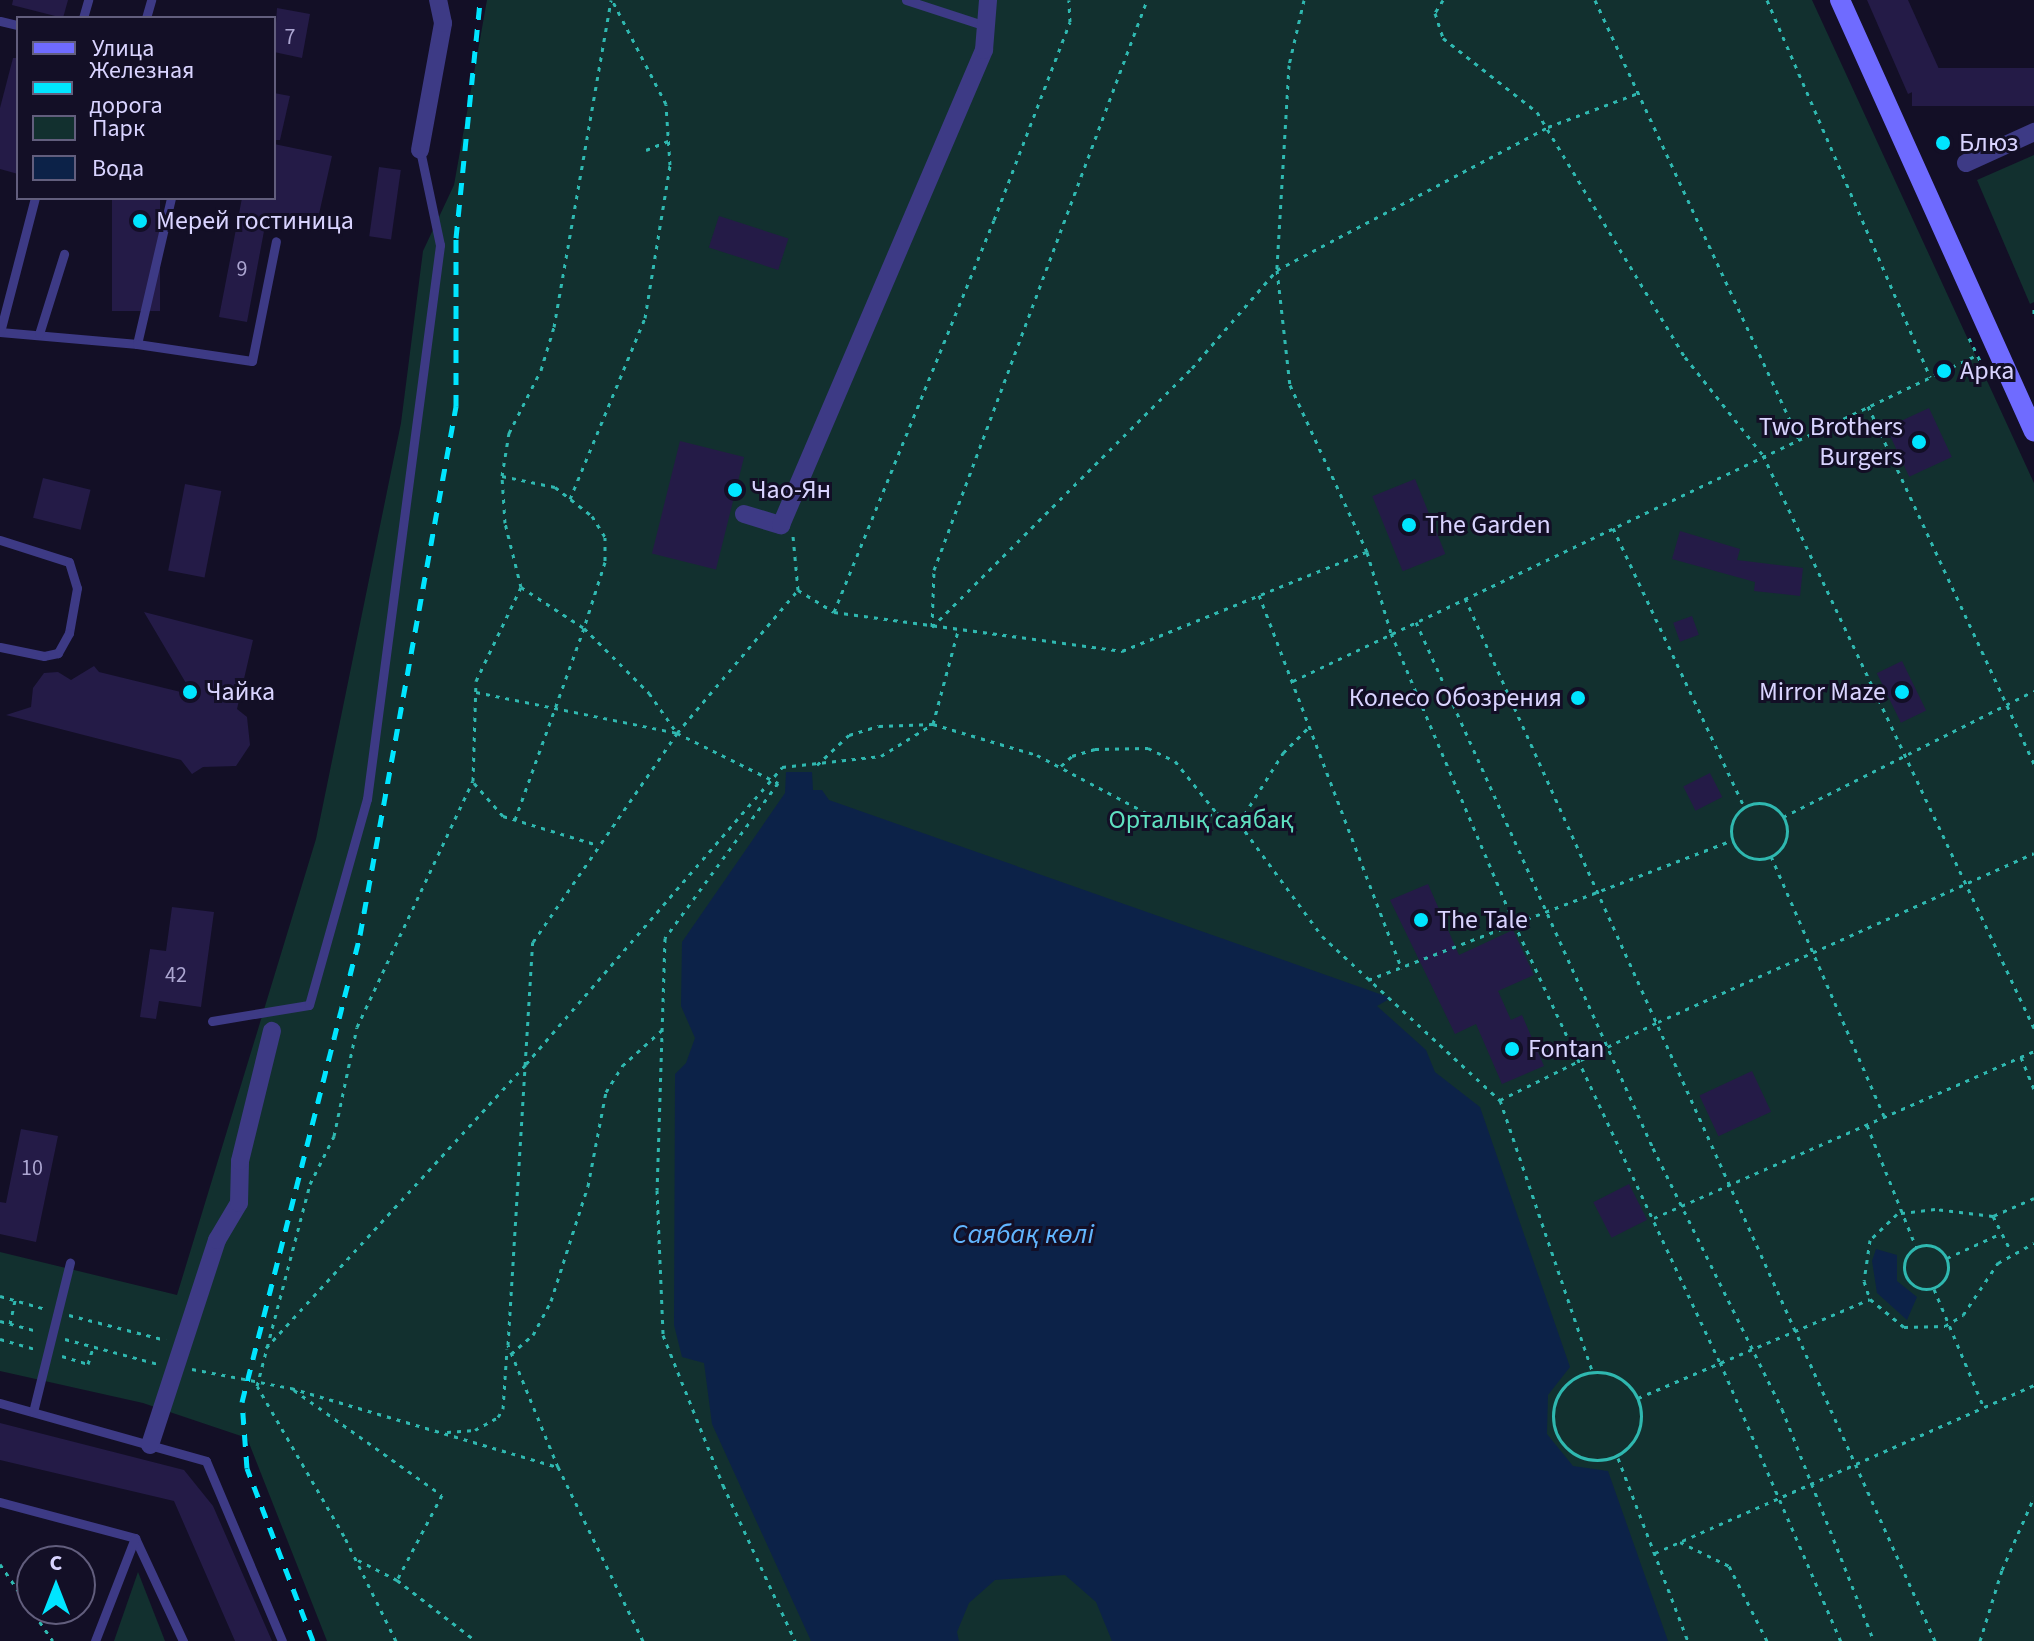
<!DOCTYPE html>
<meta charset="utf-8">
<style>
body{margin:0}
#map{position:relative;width:2034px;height:1641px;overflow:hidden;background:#130f26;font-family:"Source Sans 3",sans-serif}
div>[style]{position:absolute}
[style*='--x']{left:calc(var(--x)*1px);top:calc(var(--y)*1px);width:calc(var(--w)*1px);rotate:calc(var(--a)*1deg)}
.green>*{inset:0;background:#12302f}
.water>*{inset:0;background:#0c2248}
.building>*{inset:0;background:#241b47;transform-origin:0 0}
.path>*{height:3px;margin-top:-1.5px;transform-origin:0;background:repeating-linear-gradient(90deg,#2fb8b0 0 4px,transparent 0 10px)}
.path>.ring{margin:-1.5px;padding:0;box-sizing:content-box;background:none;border:3px solid #2fb8b0;border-radius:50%}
.lane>*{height:9px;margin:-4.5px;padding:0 4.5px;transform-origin:4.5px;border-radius:4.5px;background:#3d3a85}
.street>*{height:18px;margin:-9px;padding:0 9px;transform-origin:9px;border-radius:9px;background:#3d3a85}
.secondary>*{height:20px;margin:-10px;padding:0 10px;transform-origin:10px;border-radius:10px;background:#6f6bff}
.rail>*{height:5px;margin-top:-2.5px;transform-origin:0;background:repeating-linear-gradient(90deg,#00e5ff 0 12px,transparent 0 22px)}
.dots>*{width:22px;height:22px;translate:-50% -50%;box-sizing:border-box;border:4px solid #130f26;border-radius:50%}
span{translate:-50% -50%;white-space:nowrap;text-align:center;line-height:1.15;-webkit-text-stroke:6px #130f26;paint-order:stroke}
.number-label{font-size:22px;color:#aca6d1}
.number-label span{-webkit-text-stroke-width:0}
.poi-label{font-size:26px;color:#d9d4ff}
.left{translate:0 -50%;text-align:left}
.right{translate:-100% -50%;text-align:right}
.park-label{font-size:26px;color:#5fe0c0}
.water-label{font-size:28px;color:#62b6ff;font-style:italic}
.legend{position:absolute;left:16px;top:16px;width:260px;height:184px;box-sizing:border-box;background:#130f26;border:2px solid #625e7d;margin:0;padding:10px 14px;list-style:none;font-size:24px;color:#d9d4ff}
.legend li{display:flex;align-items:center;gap:16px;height:40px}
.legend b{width:40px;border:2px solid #625e7d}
.north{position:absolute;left:16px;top:1545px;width:80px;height:80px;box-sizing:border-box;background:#130f26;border:2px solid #625e7d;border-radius:50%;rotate:0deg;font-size:22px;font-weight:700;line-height:32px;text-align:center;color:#d9d4ff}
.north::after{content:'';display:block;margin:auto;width:28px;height:36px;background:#00e5ff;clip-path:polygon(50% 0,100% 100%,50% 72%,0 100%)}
</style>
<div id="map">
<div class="green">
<i style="clip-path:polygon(487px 0,1812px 0,2034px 483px,2034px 1641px,327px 1641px,247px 1438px,143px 1403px,0 1371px,0 1252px,177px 1295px,316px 839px,401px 423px,423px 251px,454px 185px)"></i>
<i style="clip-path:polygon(2034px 155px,2034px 302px,2030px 304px,1977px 180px)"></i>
<i style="clip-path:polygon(138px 1572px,165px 1641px,114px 1641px)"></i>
</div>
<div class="water">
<i style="clip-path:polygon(786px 772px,812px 772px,813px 790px,822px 790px,829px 800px,1391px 998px,1377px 1006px,1426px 1050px,1435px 1072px,1480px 1107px,1570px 1367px,1548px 1395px,1547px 1434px,1573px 1466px,1608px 1471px,1668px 1641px,1112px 1641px,1096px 1602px,1065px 1575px,995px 1580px,969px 1603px,957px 1632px,959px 1641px,811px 1641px,712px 1424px,704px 1363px,682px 1357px,674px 1325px,675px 1074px,686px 1063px,695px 1038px,681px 1006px,682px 942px,785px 793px)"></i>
<i style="clip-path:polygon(1876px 1249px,1897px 1255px,1897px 1281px,1917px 1297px,1907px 1320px,1877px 1293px,1872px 1261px)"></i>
</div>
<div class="building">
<i style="clip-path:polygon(13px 0,68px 0,63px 18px,12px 5px)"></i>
<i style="clip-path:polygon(1867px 0,1908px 0,1943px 78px,1908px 94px)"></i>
<i style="clip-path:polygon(277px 8px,310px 14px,302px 58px,274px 52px)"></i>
<i style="clip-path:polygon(13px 58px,18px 58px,18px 174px,0 169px,0 108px)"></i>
<i style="left:2034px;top:68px;width:38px;height:122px;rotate:90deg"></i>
<i style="clip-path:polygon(274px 93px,290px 96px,280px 140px,274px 140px)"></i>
<i style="clip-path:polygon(274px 144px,332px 156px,317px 223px,267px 215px,247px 322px,219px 317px,242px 198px,274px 198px)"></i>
<i style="left:379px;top:167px;width:22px;height:70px;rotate:8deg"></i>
<i style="left:112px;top:198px;width:48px;height:113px"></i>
<i style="left:719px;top:216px;width:73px;height:33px;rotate:18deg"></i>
<i style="left:1929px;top:408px;width:54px;height:47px;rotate:65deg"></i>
<i style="left:680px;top:441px;width:66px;height:116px;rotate:14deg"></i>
<i style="left:43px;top:478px;width:49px;height:41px;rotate:14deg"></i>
<i style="left:1415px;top:479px;width:81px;height:46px;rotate:68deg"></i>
<i style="left:185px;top:484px;width:37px;height:88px;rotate:11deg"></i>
<i style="clip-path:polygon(1680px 531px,1740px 549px,1737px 560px,1803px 568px,1800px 596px,1754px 591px,1755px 582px,1672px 559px)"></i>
<i style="clip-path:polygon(144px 612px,253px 640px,237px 709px,247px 717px,250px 745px,236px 766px,203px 767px,192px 774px,181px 760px,6px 715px,31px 707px,33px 688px,44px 673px,58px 672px,71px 680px,94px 666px,99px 672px,193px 695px)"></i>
<i style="left:1692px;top:616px;width:20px;height:20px;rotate:70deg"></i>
<i style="left:1902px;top:661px;width:55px;height:28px;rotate:64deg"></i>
<i style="left:1710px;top:773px;width:27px;height:30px;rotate:63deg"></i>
<i style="clip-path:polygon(1428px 884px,1459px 955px,1513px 930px,1534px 975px,1498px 991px,1511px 1020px,1522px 1015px,1544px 1066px,1502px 1084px,1476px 1024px,1455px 1034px,1390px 900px)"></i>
<i style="clip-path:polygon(172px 907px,214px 912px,201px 1007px,159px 1001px,156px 1019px,140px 1017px,150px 949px,166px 951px)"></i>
<i style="left:1752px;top:1071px;width:45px;height:58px;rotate:65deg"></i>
<i style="clip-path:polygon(21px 1129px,58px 1136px,36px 1242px,0 1234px,0 1202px,6px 1203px)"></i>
<i style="left:1629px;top:1184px;width:40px;height:40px;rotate:63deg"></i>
<i style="clip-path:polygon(0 1423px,184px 1470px,213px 1506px,272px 1641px,235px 1641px,174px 1501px,0 1460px)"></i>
</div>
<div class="path">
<i style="--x:1304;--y:0;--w:67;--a:103"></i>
<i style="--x:1289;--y:65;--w:205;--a:93.4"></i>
<i style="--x:1277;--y:270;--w:116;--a:83.6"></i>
<i style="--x:1290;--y:385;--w:184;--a:65.2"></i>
<i style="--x:1367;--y:552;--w:84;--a:73.5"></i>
<i style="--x:1391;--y:633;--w:315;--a:67"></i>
<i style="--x:1514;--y:923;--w:485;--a:64.9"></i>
<i style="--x:1720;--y:1362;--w:304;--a:66.6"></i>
<i style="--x:1443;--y:0;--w:15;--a:122"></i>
<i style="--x:1435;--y:13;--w:26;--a:72"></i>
<i style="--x:1443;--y:38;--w:120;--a:38.2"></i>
<i style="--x:1537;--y:112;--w:286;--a:58.9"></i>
<i style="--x:1685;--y:357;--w:125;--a:51.5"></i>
<i style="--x:1763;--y:455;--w:634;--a:64.69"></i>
<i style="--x:1595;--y:0;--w:483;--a:65.1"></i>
<i style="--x:1767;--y:0;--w:411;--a:66.6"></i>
<i style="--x:646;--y:150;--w:24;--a:-22"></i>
<i style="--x:2034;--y:309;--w:10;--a:90"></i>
<i style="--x:1969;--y:338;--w:28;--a:64"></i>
<i style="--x:1868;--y:406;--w:395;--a:65.1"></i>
<i style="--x:502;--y:476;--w:54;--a:11.7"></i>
<i style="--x:555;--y:487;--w:47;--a:38.1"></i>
<i style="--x:592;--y:516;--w:25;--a:58"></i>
<i style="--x:605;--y:537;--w:25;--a:90"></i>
<i style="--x:605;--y:562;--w:69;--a:107.7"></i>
<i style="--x:584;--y:628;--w:204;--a:109.8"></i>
<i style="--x:570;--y:499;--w:196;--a:-67.5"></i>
<i style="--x:645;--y:318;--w:155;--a:-80.7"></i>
<i style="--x:670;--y:165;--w:61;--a:-93.8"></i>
<i style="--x:666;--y:104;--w:117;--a:-117.4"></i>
<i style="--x:1613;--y:528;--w:308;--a:64.8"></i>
<i style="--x:521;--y:587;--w:75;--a:33.1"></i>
<i style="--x:584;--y:628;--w:92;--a:45"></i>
<i style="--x:649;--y:693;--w:49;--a:55"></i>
<i style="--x:798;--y:590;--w:42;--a:31.4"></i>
<i style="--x:834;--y:612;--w:291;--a:7.7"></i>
<i style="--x:1122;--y:651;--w:263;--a:-22.1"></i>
<i style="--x:1259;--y:595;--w:400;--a:69.1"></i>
<i style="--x:1465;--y:598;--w:1144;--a:65.74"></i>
<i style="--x:834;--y:612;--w:423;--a:-67.8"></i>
<i style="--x:994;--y:220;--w:212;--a:-69"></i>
<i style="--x:1070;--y:22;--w:22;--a:-93"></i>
<i style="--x:1416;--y:622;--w:577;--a:65.75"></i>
<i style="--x:1653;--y:1148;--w:291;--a:63.7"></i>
<i style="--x:1782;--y:1409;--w:250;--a:68.4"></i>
<i style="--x:932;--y:627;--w:367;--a:-44.9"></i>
<i style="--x:1192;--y:368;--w:130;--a:-49.1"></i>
<i style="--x:1277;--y:270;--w:306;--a:-27.8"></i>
<i style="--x:1548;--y:127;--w:96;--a:-20.7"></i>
<i style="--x:932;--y:627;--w:57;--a:-88"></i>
<i style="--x:934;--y:570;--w:608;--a:-69.51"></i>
<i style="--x:1293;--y:681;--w:758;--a:-25.48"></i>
<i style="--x:476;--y:692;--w:205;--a:11.5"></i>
<i style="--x:677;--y:733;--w:113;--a:26.3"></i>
<i style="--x:778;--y:783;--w:192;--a:126.1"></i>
<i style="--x:665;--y:938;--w:252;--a:91.8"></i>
<i style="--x:657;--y:1190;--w:145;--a:87.6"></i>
<i style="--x:663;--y:1335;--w:162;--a:68.2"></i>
<i style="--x:723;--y:1485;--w:172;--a:65.2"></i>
<i style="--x:817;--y:765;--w:44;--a:-43.2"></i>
<i style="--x:849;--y:735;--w:31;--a:-17"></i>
<i style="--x:879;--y:726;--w:54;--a:-2.1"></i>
<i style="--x:933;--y:724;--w:96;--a:-75"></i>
<i style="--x:1061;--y:766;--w:15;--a:-42"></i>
<i style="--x:1072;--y:756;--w:24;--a:-17"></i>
<i style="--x:1095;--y:749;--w:53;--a:-1.1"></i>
<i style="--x:1148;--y:748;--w:30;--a:26"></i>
<i style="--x:1175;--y:761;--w:65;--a:51.2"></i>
<i style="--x:474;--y:783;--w:44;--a:48.7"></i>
<i style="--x:503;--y:816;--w:99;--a:17"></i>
<i class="ring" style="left:1731px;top:803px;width:53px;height:53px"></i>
<i style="--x:1783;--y:817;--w:281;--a:-26.7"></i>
<i style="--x:1239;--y:823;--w:83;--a:-57.8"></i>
<i style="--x:1283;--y:753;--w:38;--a:-45"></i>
<i style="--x:1771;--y:856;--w:283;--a:66.5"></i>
<i style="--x:1368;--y:980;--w:390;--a:-21"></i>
<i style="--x:2021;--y:1057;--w:35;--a:68"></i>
<i style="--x:1500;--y:1100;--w:176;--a:-26.3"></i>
<i style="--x:1658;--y:1022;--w:412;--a:-24.2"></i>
<i style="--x:1867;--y:1125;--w:131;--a:68.1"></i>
<i style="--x:2034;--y:1198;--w:45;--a:156.3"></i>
<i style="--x:1993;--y:1216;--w:58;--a:-173.1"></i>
<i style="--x:1935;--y:1209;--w:38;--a:173"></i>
<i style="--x:1897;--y:1214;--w:37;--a:136"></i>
<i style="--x:1870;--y:1240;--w:41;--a:98.3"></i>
<i style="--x:1864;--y:1281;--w:19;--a:72"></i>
<i style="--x:1870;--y:1299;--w:44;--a:39.5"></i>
<i style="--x:1904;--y:1327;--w:41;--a:-1.4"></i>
<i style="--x:1945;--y:1326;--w:21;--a:-31"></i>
<i style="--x:1963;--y:1315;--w:63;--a:-56.1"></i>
<i style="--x:1998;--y:1263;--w:41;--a:-29.1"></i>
<i style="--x:1993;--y:1216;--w:39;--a:63"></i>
<i style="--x:1654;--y:1218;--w:415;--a:-23.7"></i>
<i class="ring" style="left:1904px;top:1245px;width:41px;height:41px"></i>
<i style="--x:1947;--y:1258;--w:60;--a:-24.4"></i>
<i style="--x:1934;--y:1289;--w:129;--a:67.2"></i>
<i style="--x:0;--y:1296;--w:48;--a:15.8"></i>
<i style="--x:69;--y:1315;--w:100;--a:14.5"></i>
<i style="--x:0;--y:1321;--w:39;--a:15"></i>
<i style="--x:10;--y:1324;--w:25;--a:-78"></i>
<i style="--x:0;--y:1339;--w:36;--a:16"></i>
<i style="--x:65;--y:1339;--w:96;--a:15"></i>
<i style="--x:266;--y:1348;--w:385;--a:-47.5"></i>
<i style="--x:526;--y:1064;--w:392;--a:-49.2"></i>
<i style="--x:782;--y:767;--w:100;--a:-6.3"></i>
<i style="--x:881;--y:756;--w:61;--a:-31.6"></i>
<i style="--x:933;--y:724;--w:109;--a:16.6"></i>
<i style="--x:1037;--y:755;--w:149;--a:27.9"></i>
<i style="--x:1169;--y:825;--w:49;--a:-14"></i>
<i style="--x:1217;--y:813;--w:24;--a:24"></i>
<i style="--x:1239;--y:823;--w:140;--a:53.7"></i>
<i style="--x:1322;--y:936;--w:242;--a:42.7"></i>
<i style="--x:1500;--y:1100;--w:288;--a:71.2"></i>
<i style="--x:511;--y:1354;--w:29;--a:-41"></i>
<i style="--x:533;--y:1335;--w:38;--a:-62"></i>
<i style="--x:551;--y:1301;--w:121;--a:-72.2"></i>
<i style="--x:588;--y:1186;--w:96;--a:-79.2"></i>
<i style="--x:606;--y:1092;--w:31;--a:-58"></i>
<i style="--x:622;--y:1066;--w:54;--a:-42"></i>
<i style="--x:62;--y:1356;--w:27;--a:17"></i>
<i style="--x:88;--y:1364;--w:17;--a:-73"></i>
<i style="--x:192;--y:1369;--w:101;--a:10.9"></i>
<i style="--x:291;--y:1388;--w:278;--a:16.5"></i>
<i class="ring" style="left:1553px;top:1372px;width:85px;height:85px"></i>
<i style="--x:294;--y:1390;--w:181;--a:35.4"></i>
<i style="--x:442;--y:1495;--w:96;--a:117.9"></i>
<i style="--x:1638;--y:1398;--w:252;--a:-23.1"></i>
<i style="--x:447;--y:1432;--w:28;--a:-4"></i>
<i style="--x:475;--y:1430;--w:26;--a:-29"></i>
<i style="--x:498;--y:1417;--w:9;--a:-58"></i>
<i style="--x:503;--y:1409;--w:60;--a:-86.2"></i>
<i style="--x:1618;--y:1458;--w:196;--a:69.1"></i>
<i style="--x:1680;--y:1542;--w:55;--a:26.1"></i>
<i style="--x:1729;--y:1566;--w:84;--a:63.1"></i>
<i style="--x:1655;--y:1553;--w:415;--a:-23.9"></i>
<i style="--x:358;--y:1560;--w:44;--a:27.1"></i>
<i style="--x:397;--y:1580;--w:100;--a:37.7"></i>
<i style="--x:0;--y:1564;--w:93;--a:55.5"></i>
<i style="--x:396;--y:1641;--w:117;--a:-116.3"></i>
<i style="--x:344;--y:1536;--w:173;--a:-120.1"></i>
<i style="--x:257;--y:1386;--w:209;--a:-75.3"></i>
<i style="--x:310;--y:1184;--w:54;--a:-63.4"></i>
<i style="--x:334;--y:1136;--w:111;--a:-78.1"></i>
<i style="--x:357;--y:1027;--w:272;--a:-64.8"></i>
<i style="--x:473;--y:781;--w:100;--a:-88.3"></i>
<i style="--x:476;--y:681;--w:104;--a:-64.4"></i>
<i style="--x:521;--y:587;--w:66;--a:-104"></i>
<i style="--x:505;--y:523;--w:47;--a:-93.7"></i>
<i style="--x:502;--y:476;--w:44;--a:-80.8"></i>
<i style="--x:509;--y:433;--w:71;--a:-63.1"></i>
<i style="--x:541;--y:370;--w:45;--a:-73.2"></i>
<i style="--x:554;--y:327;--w:332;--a:-80.1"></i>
<i style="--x:643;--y:1641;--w:194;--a:-116"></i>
<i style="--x:558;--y:1467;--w:132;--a:-112.3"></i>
<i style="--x:508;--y:1345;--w:404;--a:-86.5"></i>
<i style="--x:533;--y:942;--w:254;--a:-55.4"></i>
<i style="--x:677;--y:733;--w:187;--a:-49.8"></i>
<i style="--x:798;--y:590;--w:54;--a:-95.3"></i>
<i style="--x:1980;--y:1641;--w:74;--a:-72.8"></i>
<i style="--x:2002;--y:1570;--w:80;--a:-66.3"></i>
</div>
<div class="lane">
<i style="--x:906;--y:0;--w:84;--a:18"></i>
<i style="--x:83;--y:18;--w:19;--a:-74"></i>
<i style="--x:146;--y:18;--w:19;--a:-74"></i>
<i style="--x:0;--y:21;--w:18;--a:13"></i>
<i style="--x:0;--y:332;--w:138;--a:5"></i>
<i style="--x:137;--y:344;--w:150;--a:-76.9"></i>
<i style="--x:0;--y:332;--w:138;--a:-75.4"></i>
<i style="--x:39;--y:334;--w:84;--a:-72.6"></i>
<i style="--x:137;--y:344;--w:116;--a:8.4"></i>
<i style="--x:252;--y:361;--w:122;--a:-78.7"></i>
<i style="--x:0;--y:540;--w:72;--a:17.7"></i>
<i style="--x:69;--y:562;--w:27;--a:73"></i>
<i style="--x:77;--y:588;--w:46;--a:100.1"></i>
<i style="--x:69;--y:633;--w:23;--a:119"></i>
<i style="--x:58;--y:653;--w:14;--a:168"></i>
<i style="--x:44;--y:656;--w:45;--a:-168.4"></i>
<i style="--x:212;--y:1021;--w:98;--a:-9.4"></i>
<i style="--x:309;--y:1005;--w:214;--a:-74.3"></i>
<i style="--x:367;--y:799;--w:559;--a:-82.49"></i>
<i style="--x:440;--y:245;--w:97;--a:-101.9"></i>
<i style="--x:0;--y:1403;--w:214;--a:15.7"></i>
<i style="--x:206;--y:1461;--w:195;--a:67.1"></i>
<i style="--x:33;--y:1412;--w:154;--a:-76.1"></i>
<i style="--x:0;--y:1502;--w:140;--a:14.9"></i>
<i style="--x:135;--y:1538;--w:114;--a:65"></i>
<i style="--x:95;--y:1641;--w:110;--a:-68.8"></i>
</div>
<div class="street">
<i style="--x:420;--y:150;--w:129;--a:-79.7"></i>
<i style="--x:443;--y:23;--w:24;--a:-102"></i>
<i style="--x:1966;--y:163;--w:75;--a:-24.5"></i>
<i style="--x:744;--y:514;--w:39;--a:17"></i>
<i style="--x:781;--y:525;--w:517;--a:-66.86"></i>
<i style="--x:984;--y:50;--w:50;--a:-85.4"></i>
<i style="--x:150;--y:1445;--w:216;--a:-71.9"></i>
<i style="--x:217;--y:1240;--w:43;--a:-59.3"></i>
<i style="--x:239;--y:1203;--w:42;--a:-88.6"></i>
<i style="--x:240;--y:1161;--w:134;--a:-76.2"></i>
</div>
<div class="secondary">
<i style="--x:1840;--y:0;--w:473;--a:65.8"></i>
</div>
<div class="rail">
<i style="--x:313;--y:1641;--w:185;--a:-110.9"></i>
<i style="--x:247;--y:1468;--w:66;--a:-94.3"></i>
<i style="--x:242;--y:1402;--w:482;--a:-75.8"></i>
<i style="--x:360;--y:935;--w:538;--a:-79.71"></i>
<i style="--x:456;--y:406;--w:168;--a:-90"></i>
<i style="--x:456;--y:238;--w:239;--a:-84.2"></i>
</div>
<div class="dots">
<i style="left:1943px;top:143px;background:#00e5ff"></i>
<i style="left:140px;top:221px;background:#00e5ff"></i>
<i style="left:1944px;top:371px;background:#00e5ff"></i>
<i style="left:1919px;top:442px;background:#00e5ff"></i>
<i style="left:735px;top:490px;background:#00e5ff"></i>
<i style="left:1409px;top:525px;background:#00e5ff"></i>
<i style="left:190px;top:692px;background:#00e5ff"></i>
<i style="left:1902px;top:692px;background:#00e5ff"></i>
<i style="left:1578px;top:698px;background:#00e5ff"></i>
<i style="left:1421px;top:920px;background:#00e5ff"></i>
<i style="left:1512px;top:1049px;background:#00e5ff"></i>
</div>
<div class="number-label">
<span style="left:290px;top:38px">7</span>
<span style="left:242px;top:270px">9</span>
<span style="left:176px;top:976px">42</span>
<span style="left:32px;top:1169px">10</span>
</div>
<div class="poi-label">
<span class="left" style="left:1959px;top:143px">Блюз</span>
<span class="left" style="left:156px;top:221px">Мерей гостиница</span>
<span class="left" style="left:1960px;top:371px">Арка</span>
<span class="right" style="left:1903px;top:442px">Two Brothers<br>Burgers</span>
<span class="left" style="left:751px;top:490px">Чао-Ян</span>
<span class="left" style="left:1425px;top:525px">The Garden</span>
<span class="left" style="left:206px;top:692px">Чайка</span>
<span class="right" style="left:1886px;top:692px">Mirror Maze</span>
<span class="right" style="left:1562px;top:698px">Колесо Обозрения</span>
<span class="left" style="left:1437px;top:920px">The Tale</span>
<span class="left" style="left:1528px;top:1049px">Fontan</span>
</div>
<div class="park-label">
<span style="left:1201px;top:820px">Орталық саябақ</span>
</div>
<div class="water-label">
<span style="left:1023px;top:1234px">Саябақ көлі</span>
</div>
<ul class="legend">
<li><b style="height:10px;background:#6f6bff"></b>Улица</li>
<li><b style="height:10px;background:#00e5ff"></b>Железная дорога</li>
<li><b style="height:22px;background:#12302f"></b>Парк</li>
<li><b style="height:22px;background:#0c2248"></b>Вода</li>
</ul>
<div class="north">С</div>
</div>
